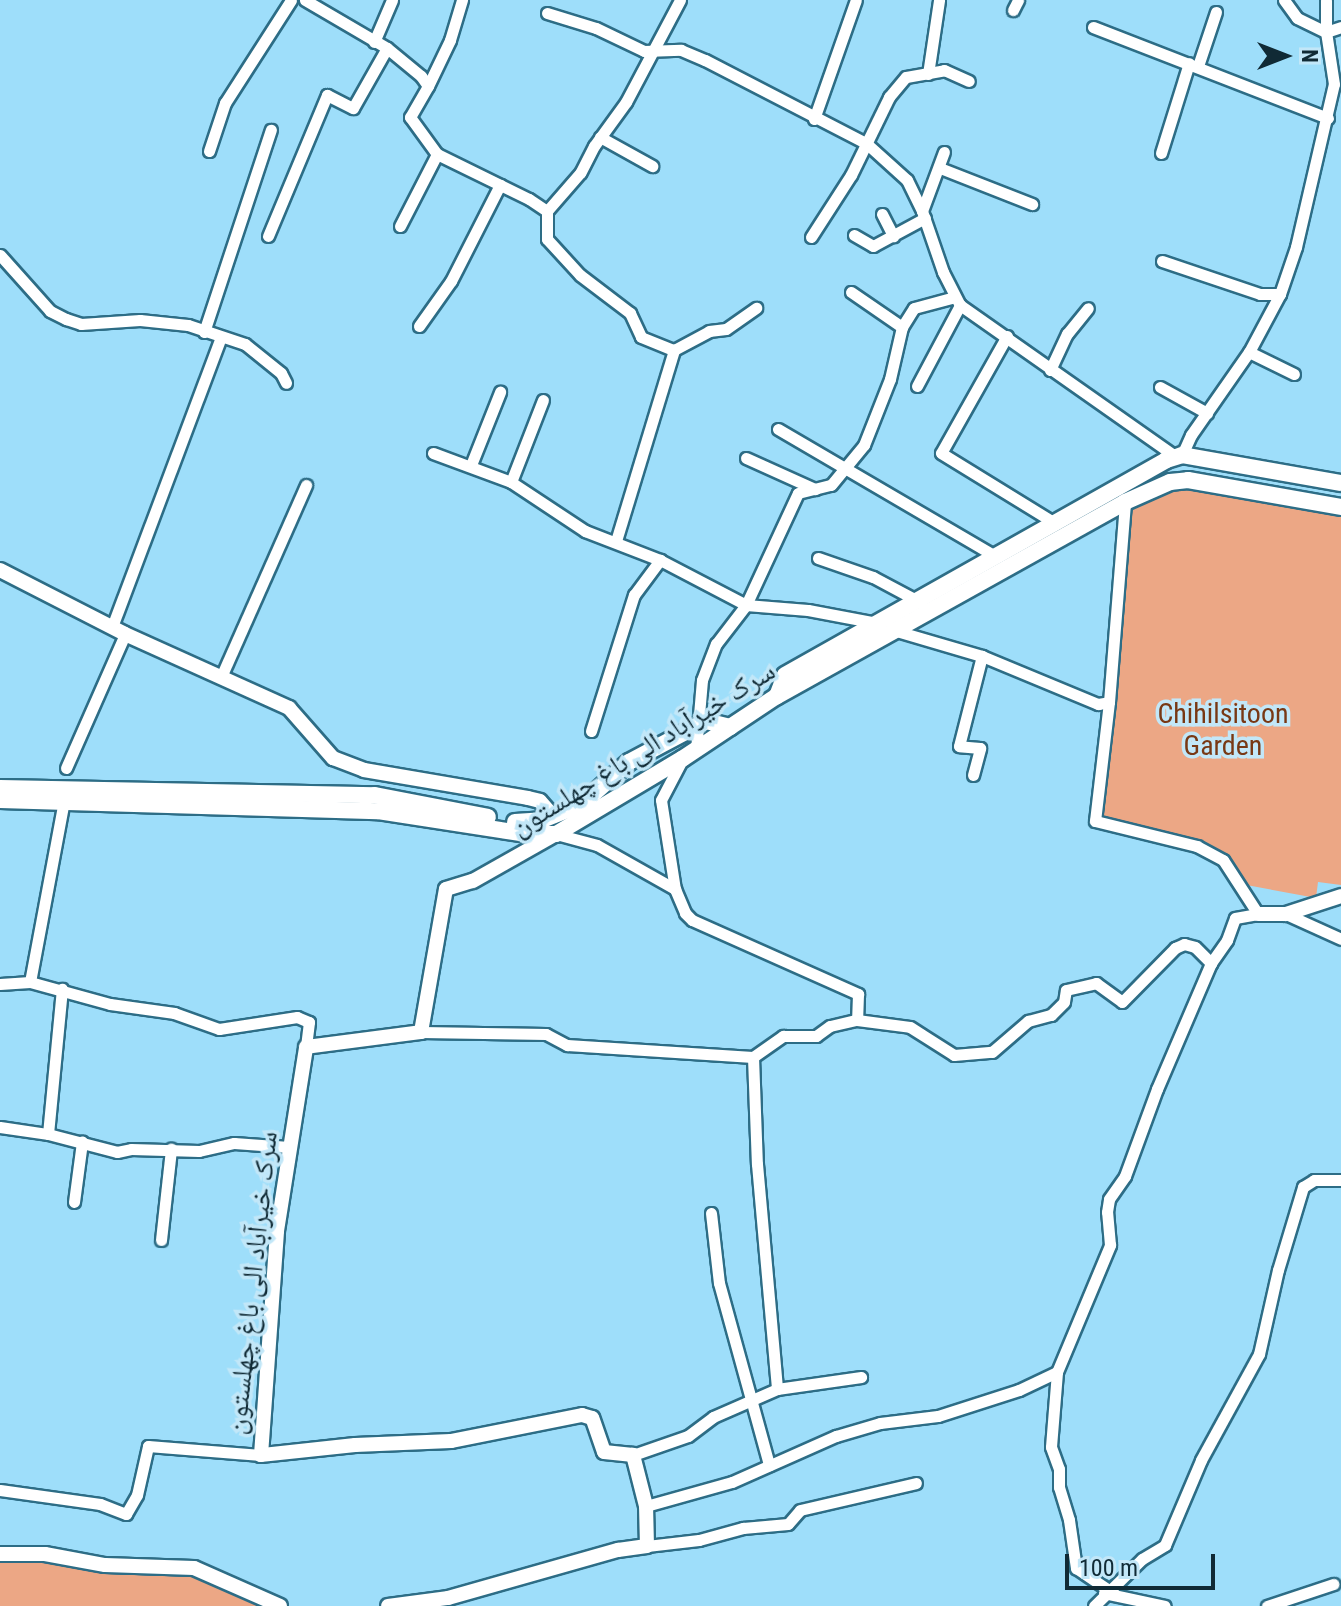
<!DOCTYPE html>
<meta charset="utf-8">
<style>
body{margin:0}
#map{position:relative;width:1341px;height:1606px;overflow:hidden;background:#9edefa;font-family:"Roboto Condensed","Noto Naskh Arabic",sans-serif}
div>[style]{position:absolute}
[style*='--x']{left:calc(var(--x)*1px);top:calc(var(--y)*1px);width:calc(var(--w)*1px);rotate:calc(var(--a)*1deg)}
.green>*{inset:0;background:#eca785}
.roads{filter:drop-shadow(2px 0 #2d6d86) drop-shadow(-2px 0 #2d6d86) drop-shadow(0 2px #2d6d86) drop-shadow(0 -2px #2d6d86)}
.minor>*{height:11px;margin:-5.5px;padding:0 5.5px;transform-origin:5.5px;border-radius:5.5px;background:#fff}
.tertiary>*{height:14px;margin:-7px;padding:0 7px;transform-origin:7px;border-radius:7px;background:#fff}
.secondary>*{height:16px;margin:-8px;padding:0 8px;transform-origin:8px;border-radius:8px;background:#fff}
span{translate:-50% -50%;white-space:nowrap;text-align:center;line-height:1.15;-webkit-text-stroke:7px #c2e7f8;paint-order:stroke}
.park-label{font-size:28px;color:#783814}
.street-label{font-size:28px;color:#102a35}
.north{position:absolute;left:1245px;top:16px;width:80px;height:80px;-webkit-text-stroke:6px #c2e7f8;paint-order:stroke;rotate:90deg;font-size:22px;font-weight:700;line-height:32px;text-align:center;color:#102a35}
.north::after{content:'';display:block;margin:auto;width:28px;height:36px;background:#102a35;clip-path:polygon(50% 0,100% 100%,50% 72%,0 100%)}
.scale{position:absolute;left:1065px;top:1554px;width:150px;height:36px;box-sizing:border-box;border:4px solid #102a35;border-top:0;padding-left:10px;font-size:24px;line-height:28px;white-space:nowrap;color:#102a35;-webkit-text-stroke:6px #c2e7f8;paint-order:stroke}
</style>
<div id="map">
<div class="green">
<i style="clip-path:polygon(1178px 487px,1341px 516px,1341px 885px,1318px 882px,1316px 898px,1241px 884px,1229px 855px,1097px 820px,1124px 514px)"></i>
<i style="clip-path:polygon(0 1554px,194px 1568px,280px 1606px,0 1606px)"></i>
</div>
<div class="roads">
<div class="minor">
<i style="--x:305;--y:0;--w:95;--a:30.3"></i>
<i style="--x:387;--y:48;--w:44;--a:39.5"></i>
<i style="--x:421;--y:76;--w:12;--a:55"></i>
<i style="--x:428;--y:86;--w:36;--a:120"></i>
<i style="--x:410;--y:117;--w:46;--a:53.9"></i>
<i style="--x:437;--y:154;--w:102;--a:26.1"></i>
<i style="--x:529;--y:199;--w:22;--a:34"></i>
<i style="--x:680;--y:0;--w:115;--a:117.9"></i>
<i style="--x:626;--y:102;--w:54;--a:126"></i>
<i style="--x:594;--y:146;--w:30;--a:117"></i>
<i style="--x:580;--y:173;--w:50;--a:131"></i>
<i style="--x:547;--y:211;--w:28;--a:90"></i>
<i style="--x:547;--y:239;--w:49;--a:47.5"></i>
<i style="--x:580;--y:275;--w:63;--a:37.2"></i>
<i style="--x:630;--y:313;--w:26;--a:65"></i>
<i style="--x:641;--y:337;--w:35;--a:22"></i>
<i style="--x:674;--y:350;--w:40;--a:-28"></i>
<i style="--x:709;--y:331;--w:17;--a:-7"></i>
<i style="--x:726;--y:329;--w:37;--a:-35"></i>
<i style="--x:1284;--y:0;--w:22;--a:54"></i>
<i style="--x:1297;--y:18;--w:32;--a:26"></i>
<i style="--x:1326;--y:32;--w:16;--a:-18"></i>
<i style="--x:1013;--y:10;--w:11;--a:-63"></i>
<i style="--x:547;--y:13;--w:51;--a:17"></i>
<i style="--x:596;--y:28;--w:53;--a:25.6"></i>
<i style="--x:644;--y:51;--w:37;--a:-2"></i>
<i style="--x:681;--y:50;--w:26;--a:23"></i>
<i style="--x:705;--y:60;--w:181;--a:27.3"></i>
<i style="--x:866;--y:143;--w:55;--a:42.1"></i>
<i style="--x:907;--y:180;--w:34;--a:64"></i>
<i style="--x:922;--y:211;--w:65;--a:71"></i>
<i style="--x:943;--y:272;--w:37;--a:63"></i>
<i style="--x:960;--y:305;--w:264;--a:35.1"></i>
<i style="--x:1093;--y:27;--w:252;--a:21.2"></i>
<i style="--x:374;--y:42;--w:46;--a:-66.8"></i>
<i style="--x:1198;--y:66;--w:57;--a:-71.6"></i>
<i style="--x:928;--y:74;--w:75;--a:-81.5"></i>
<i style="--x:428;--y:86;--w:51;--a:-64.4"></i>
<i style="--x:450;--y:40;--w:42;--a:-73.3"></i>
<i style="--x:814;--y:119;--w:126;--a:-70.6"></i>
<i style="--x:600;--y:137;--w:60;--a:29.1"></i>
<i style="--x:209;--y:151;--w:51;--a:-71.6"></i>
<i style="--x:225;--y:103;--w:122;--a:-57.3"></i>
<i style="--x:1161;--y:153;--w:94;--a:-72.7"></i>
<i style="--x:940;--y:168;--w:99;--a:21.4"></i>
<i style="--x:922;--y:211;--w:63;--a:-69.6"></i>
<i style="--x:882;--y:214;--w:25;--a:63"></i>
<i style="--x:400;--y:226;--w:81;--a:-62.8"></i>
<i style="--x:854;--y:235;--w:22;--a:30"></i>
<i style="--x:873;--y:246;--w:59;--a:-28.3"></i>
<i style="--x:268;--y:236;--w:153;--a:-67.3"></i>
<i style="--x:327;--y:95;--w:29;--a:27"></i>
<i style="--x:353;--y:108;--w:69;--a:-60.5"></i>
<i style="--x:811;--y:237;--w:74;--a:-57.2"></i>
<i style="--x:851;--y:175;--w:87;--a:-64"></i>
<i style="--x:889;--y:97;--w:26;--a:-50"></i>
<i style="--x:906;--y:77;--w:39;--a:-10"></i>
<i style="--x:944;--y:70;--w:27;--a:24"></i>
<i style="--x:0;--y:255;--w:75;--a:48.2"></i>
<i style="--x:50;--y:311;--w:18;--a:27"></i>
<i style="--x:66;--y:319;--w:16;--a:18"></i>
<i style="--x:81;--y:324;--w:59;--a:-3.9"></i>
<i style="--x:140;--y:320;--w:48;--a:5.9"></i>
<i style="--x:188;--y:325;--w:60;--a:18.4"></i>
<i style="--x:245;--y:344;--w:46;--a:38.9"></i>
<i style="--x:281;--y:373;--w:11;--a:63"></i>
<i style="--x:1162;--y:261;--w:103;--a:18.6"></i>
<i style="--x:1260;--y:294;--w:20;--a:0"></i>
<i style="--x:851;--y:292;--w:62;--a:34.5"></i>
<i style="--x:419;--y:326;--w:55;--a:-54.6"></i>
<i style="--x:451;--y:281;--w:108;--a:-63"></i>
<i style="--x:204;--y:332;--w:213;--a:-71.7"></i>
<i style="--x:1007;--y:336;--w:134;--a:119.4"></i>
<i style="--x:941;--y:453;--w:132;--a:31.6"></i>
<i style="--x:1249;--y:352;--w:50;--a:26.1"></i>
<i style="--x:1050;--y:370;--w:40;--a:-65"></i>
<i style="--x:1067;--y:334;--w:33;--a:-51"></i>
<i style="--x:917;--y:386;--w:92;--a:-62"></i>
<i style="--x:1160;--y:387;--w:54;--a:29"></i>
<i style="--x:778;--y:429;--w:251;--a:30.3"></i>
<i style="--x:433;--y:453;--w:83;--a:20.4"></i>
<i style="--x:511;--y:482;--w:89;--a:33.5"></i>
<i style="--x:585;--y:531;--w:80;--a:21.1"></i>
<i style="--x:660;--y:560;--w:97;--a:27.6"></i>
<i style="--x:746;--y:605;--w:62;--a:4.6"></i>
<i style="--x:808;--y:610;--w:70;--a:10.7"></i>
<i style="--x:1182;--y:455;--w:22;--a:-66"></i>
<i style="--x:1191;--y:435;--w:101;--a:-55.1"></i>
<i style="--x:1249;--y:352;--w:66;--a:-61.9"></i>
<i style="--x:1280;--y:294;--w:50;--a:-71.2"></i>
<i style="--x:1296;--y:247;--w:167;--a:-76.9"></i>
<i style="--x:1334;--y:84;--w:53;--a:-98.7"></i>
<i style="--x:1326;--y:32;--w:32;--a:-90"></i>
<i style="--x:746;--y:458;--w:76;--a:24.2"></i>
<i style="--x:471;--y:465;--w:79;--a:-68.3"></i>
<i style="--x:511;--y:482;--w:88;--a:-68.7"></i>
<i style="--x:616;--y:541;--w:200;--a:-73.1"></i>
<i style="--x:818;--y:558;--w:58;--a:19.1"></i>
<i style="--x:873;--y:577;--w:55;--a:28"></i>
<i style="--x:112;--y:627;--w:310;--a:-69.4"></i>
<i style="--x:893;--y:630;--w:93;--a:16.3"></i>
<i style="--x:982;--y:656;--w:126;--a:22.5"></i>
<i style="--x:1098;--y:704;--w:11;--a:-10"></i>
<i style="--x:221;--y:677;--w:210;--a:-66.1"></i>
<i style="--x:591;--y:731;--w:143;--a:-72.5"></i>
<i style="--x:634;--y:595;--w:44;--a:-53.4"></i>
<i style="--x:696;--y:750;--w:70;--a:-85.1"></i>
<i style="--x:702;--y:680;--w:39;--a:-69"></i>
<i style="--x:716;--y:644;--w:49;--a:-52.4"></i>
<i style="--x:746;--y:605;--w:123;--a:-65.1"></i>
<i style="--x:798;--y:493;--w:34;--a:-14"></i>
<i style="--x:831;--y:485;--w:52;--a:-50.5"></i>
<i style="--x:864;--y:445;--w:71;--a:-68.5"></i>
<i style="--x:890;--y:379;--w:53;--a:-77"></i>
<i style="--x:902;--y:327;--w:22;--a:-58"></i>
<i style="--x:914;--y:308;--w:42;--a:-15"></i>
<i style="--x:682;--y:760;--w:45;--a:117.7"></i>
<i style="--x:661;--y:800;--w:90;--a:81.1"></i>
<i style="--x:675;--y:889;--w:26;--a:67"></i>
<i style="--x:685;--y:913;--w:10;--a:45"></i>
<i style="--x:692;--y:920;--w:182;--a:24"></i>
<i style="--x:858;--y:994;--w:26;--a:92"></i>
<i style="--x:66;--y:768;--w:146;--a:-66.2"></i>
<i style="--x:973;--y:775;--w:28;--a:-75"></i>
<i style="--x:980;--y:748;--w:21;--a:-175"></i>
<i style="--x:959;--y:746;--w:93;--a:-75.7"></i>
<i style="--x:556;--y:834;--w:42;--a:15"></i>
<i style="--x:597;--y:845;--w:90;--a:29.4"></i>
<i style="--x:1286;--y:914;--w:60;--a:24.4"></i>
<i style="--x:30;--y:982;--w:184;--a:-79.4"></i>
<i style="--x:0;--y:984;--w:30;--a:-4"></i>
<i style="--x:30;--y:982;--w:83;--a:15.4"></i>
<i style="--x:110;--y:1004;--w:65;--a:8"></i>
<i style="--x:174;--y:1013;--w:48;--a:19.6"></i>
<i style="--x:219;--y:1029;--w:79;--a:-8.7"></i>
<i style="--x:297;--y:1017;--w:13;--a:23"></i>
<i style="--x:309;--y:1022;--w:25;--a:97"></i>
<i style="--x:421;--y:1032;--w:125;--a:0.9"></i>
<i style="--x:546;--y:1034;--w:24;--a:28"></i>
<i style="--x:567;--y:1045;--w:186;--a:3.7"></i>
<i style="--x:753;--y:1057;--w:37;--a:-35"></i>
<i style="--x:783;--y:1036;--w:33;--a:0"></i>
<i style="--x:816;--y:1036;--w:17;--a:-36"></i>
<i style="--x:830;--y:1026;--w:28;--a:-13"></i>
<i style="--x:857;--y:1020;--w:53;--a:7.5"></i>
<i style="--x:910;--y:1027;--w:52;--a:32.5"></i>
<i style="--x:954;--y:1055;--w:38;--a:-5"></i>
<i style="--x:992;--y:1052;--w:48;--a:-40.7"></i>
<i style="--x:1028;--y:1021;--w:24;--a:-15"></i>
<i style="--x:1051;--y:1015;--w:18;--a:-45"></i>
<i style="--x:1064;--y:1002;--w:12;--a:-81"></i>
<i style="--x:1066;--y:990;--w:31;--a:-13"></i>
<i style="--x:1096;--y:983;--w:32;--a:36"></i>
<i style="--x:1122;--y:1002;--w:76;--a:-45.5"></i>
<i style="--x:1175;--y:948;--w:10;--a:-24"></i>
<i style="--x:1184;--y:944;--w:11;--a:15"></i>
<i style="--x:1195;--y:947;--w:23;--a:45"></i>
<i style="--x:753;--y:1057;--w:107;--a:87.9"></i>
<i style="--x:757;--y:1164;--w:226;--a:84.9"></i>
<i style="--x:0;--y:1127;--w:49;--a:8.3"></i>
<i style="--x:48;--y:1134;--w:71;--a:14.6"></i>
<i style="--x:117;--y:1152;--w:14;--a:-12"></i>
<i style="--x:131;--y:1149;--w:68;--a:1.7"></i>
<i style="--x:199;--y:1151;--w:36;--a:-13"></i>
<i style="--x:234;--y:1143;--w:55;--a:4.2"></i>
<i style="--x:48;--y:1134;--w:146;--a:-84.5"></i>
<i style="--x:74;--y:1202;--w:61;--a:-82.4"></i>
<i style="--x:711;--y:1213;--w:70;--a:83.5"></i>
<i style="--x:719;--y:1283;--w:189;--a:74.6"></i>
<i style="--x:161;--y:1240;--w:92;--a:-83.7"></i>
<i style="--x:1057;--y:1372;--w:75;--a:94.6"></i>
<i style="--x:1051;--y:1447;--w:23;--a:70"></i>
<i style="--x:1059;--y:1469;--w:18;--a:90"></i>
<i style="--x:1059;--y:1487;--w:34;--a:73"></i>
<i style="--x:1069;--y:1520;--w:49;--a:81.7"></i>
<i style="--x:1076;--y:1568;--w:40;--a:34"></i>
<i style="--x:633;--y:1455;--w:58;--a:-19.1"></i>
<i style="--x:688;--y:1436;--w:31;--a:-37"></i>
<i style="--x:713;--y:1417;--w:70;--a:-23.6"></i>
<i style="--x:777;--y:1389;--w:85;--a:-8.1"></i>
<i style="--x:0;--y:1490;--w:101;--a:8"></i>
<i style="--x:100;--y:1504;--w:28;--a:21"></i>
<i style="--x:126;--y:1514;--w:22;--a:-60"></i>
<i style="--x:137;--y:1495;--w:50;--a:-77.3"></i>
<i style="--x:148;--y:1446;--w:113;--a:4.6"></i>
<i style="--x:646;--y:1506;--w:89;--a:-15.6"></i>
<i style="--x:732;--y:1482;--w:114;--a:-23.9"></i>
<i style="--x:836;--y:1436;--w:46;--a:-16.5"></i>
<i style="--x:880;--y:1423;--w:58;--a:-6.9"></i>
<i style="--x:938;--y:1416;--w:85;--a:-17.8"></i>
<i style="--x:1019;--y:1390;--w:42;--a:-25.3"></i>
<i style="--x:1057;--y:1372;--w:138;--a:-67.3"></i>
<i style="--x:1110;--y:1245;--w:33;--a:-95"></i>
<i style="--x:1107;--y:1212;--w:13;--a:-81"></i>
<i style="--x:1109;--y:1199;--w:28;--a:-55"></i>
<i style="--x:1125;--y:1176;--w:93;--a:-69.8"></i>
<i style="--x:1157;--y:1089;--w:137;--a:-66.8"></i>
<i style="--x:1211;--y:963;--w:28;--a:-55"></i>
<i style="--x:1227;--y:940;--w:23;--a:-70"></i>
<i style="--x:1235;--y:918;--w:23;--a:-10"></i>
<i style="--x:1258;--y:914;--w:64;--a:-122.9"></i>
<i style="--x:1223;--y:860;--w:30;--a:-152"></i>
<i style="--x:1197;--y:846;--w:105;--a:-166.2"></i>
<i style="--x:1095;--y:821;--w:120;--a:-83.3"></i>
<i style="--x:1109;--y:702;--w:201;--a:-85.4"></i>
<i style="--x:647;--y:1546;--w:52;--a:-6.6"></i>
<i style="--x:699;--y:1540;--w:46;--a:-15.3"></i>
<i style="--x:743;--y:1528;--w:45;--a:-5.1"></i>
<i style="--x:788;--y:1524;--w:18;--a:-49"></i>
<i style="--x:800;--y:1510;--w:119;--a:-13.1"></i>
<i style="--x:1104;--y:1593;--w:62;--a:12"></i>
<i style="--x:1094;--y:1606;--w:67;--a:-44.4"></i>
<i style="--x:1142;--y:1559;--w:27;--a:-31"></i>
<i style="--x:1165;--y:1545;--w:92;--a:-67"></i>
<i style="--x:1201;--y:1460;--w:121;--a:-61.3"></i>
<i style="--x:1259;--y:1354;--w:86;--a:-77.3"></i>
<i style="--x:1278;--y:1270;--w:87;--a:-73.2"></i>
<i style="--x:1303;--y:1187;--w:13;--a:-32"></i>
<i style="--x:1314;--y:1180;--w:27;--a:0"></i>
<i style="--x:1267;--y:1606;--w:70;--a:-18.4"></i>
</div>
<div class="tertiary">
<i style="--x:0;--y:570;--w:140;--a:27.1"></i>
<i style="--x:125;--y:634;--w:180;--a:24.3"></i>
<i style="--x:289;--y:708;--w:67;--a:48.7"></i>
<i style="--x:333;--y:758;--w:33;--a:21"></i>
<i style="--x:364;--y:770;--w:166;--a:9.7"></i>
<i style="--x:528;--y:798;--w:12;--a:14"></i>
<i style="--x:540;--y:801;--w:20;--a:49"></i>
<i style="--x:1258;--y:914;--w:28;--a:0"></i>
<i style="--x:1286;--y:914;--w:58;--a:-18.1"></i>
<i style="--x:0;--y:1554;--w:45;--a:0"></i>
<i style="--x:45;--y:1554;--w:61;--a:10.4"></i>
<i style="--x:105;--y:1565;--w:89;--a:1.9"></i>
<i style="--x:194;--y:1568;--w:94;--a:23.8"></i>
<i style="--x:388;--y:1606;--w:61;--a:-7.6"></i>
<i style="--x:448;--y:1598;--w:177;--a:-15.8"></i>
<i style="--x:618;--y:1550;--w:29;--a:-8"></i>
<i style="--x:647;--y:1546;--w:40;--a:-91.4"></i>
<i style="--x:646;--y:1506;--w:53;--a:-104.3"></i>
<i style="--x:633;--y:1455;--w:29;--a:-174"></i>
<i style="--x:604;--y:1452;--w:36;--a:-109"></i>
<i style="--x:592;--y:1418;--w:10;--a:-163"></i>
<i style="--x:582;--y:1415;--w:134;--a:168.8"></i>
<i style="--x:451;--y:1441;--w:96;--a:177.6"></i>
<i style="--x:355;--y:1445;--w:95;--a:173.9"></i>
<i style="--x:261;--y:1455;--w:225;--a:-85.9"></i>
<i style="--x:277;--y:1231;--w:186;--a:-81"></i>
<i style="--x:306;--y:1047;--w:116;--a:-7.4"></i>
<i style="--x:421;--y:1032;--w:145;--a:-80.1"></i>
<i style="--x:446;--y:889;--w:28;--a:-17"></i>
<i style="--x:473;--y:881;--w:95;--a:-29.5"></i>
</div>
<div class="secondary">
<i style="--x:777;--y:696;--w:22;--a:-69"></i>
<i style="--x:785;--y:675;--w:437;--a:-29.4"></i>
<i style="--x:1166;--y:460;--w:17;--a:-17"></i>
<i style="--x:1182;--y:455;--w:161;--a:10"></i>
<i style="--x:0;--y:788;--w:375;--a:1.1"></i>
<i style="--x:375;--y:795;--w:115;--a:11"></i>
<i style="--x:0;--y:800;--w:378;--a:1.7"></i>
<i style="--x:378;--y:811;--w:151;--a:8.8"></i>
<i style="--x:527;--y:834;--w:29;--a:0"></i>
<i style="--x:556;--y:834;--w:147;--a:-30.8"></i>
<i style="--x:682;--y:759;--w:114;--a:-33.6"></i>
<i style="--x:777;--y:696;--w:398;--a:-29.1"></i>
<i style="--x:1125;--y:502;--w:49;--a:-24"></i>
<i style="--x:1170;--y:482;--w:18;--a:-6"></i>
<i style="--x:1188;--y:480;--w:155;--a:10"></i>
<i style="--x:515;--y:822;--w:27;--a:-4"></i>
<i style="--x:542;--y:820;--w:43;--a:-21.8"></i>
<i style="--x:582;--y:804;--w:63;--a:-41.8"></i>
<i style="--x:629;--y:762;--w:87;--a:-28"></i>
<i style="--x:706;--y:721;--w:25;--a:14"></i>
</div>
</div>
<div class="park-label">
<span style="left:1223px;top:730px">Chihilsitoon<br>Garden</span>
</div>
<div class="street-label">
<span style="left:643px;top:749px;rotate:-32deg">سرک خیرآباد الی باغ چهلستون</span>
<span style="left:252px;top:1283px;rotate:-84deg">سرک خیرآباد الی باغ چهلستون</span>
</div>
<div class="north">N</div>
<div class="scale">100 m</div>
</div>
